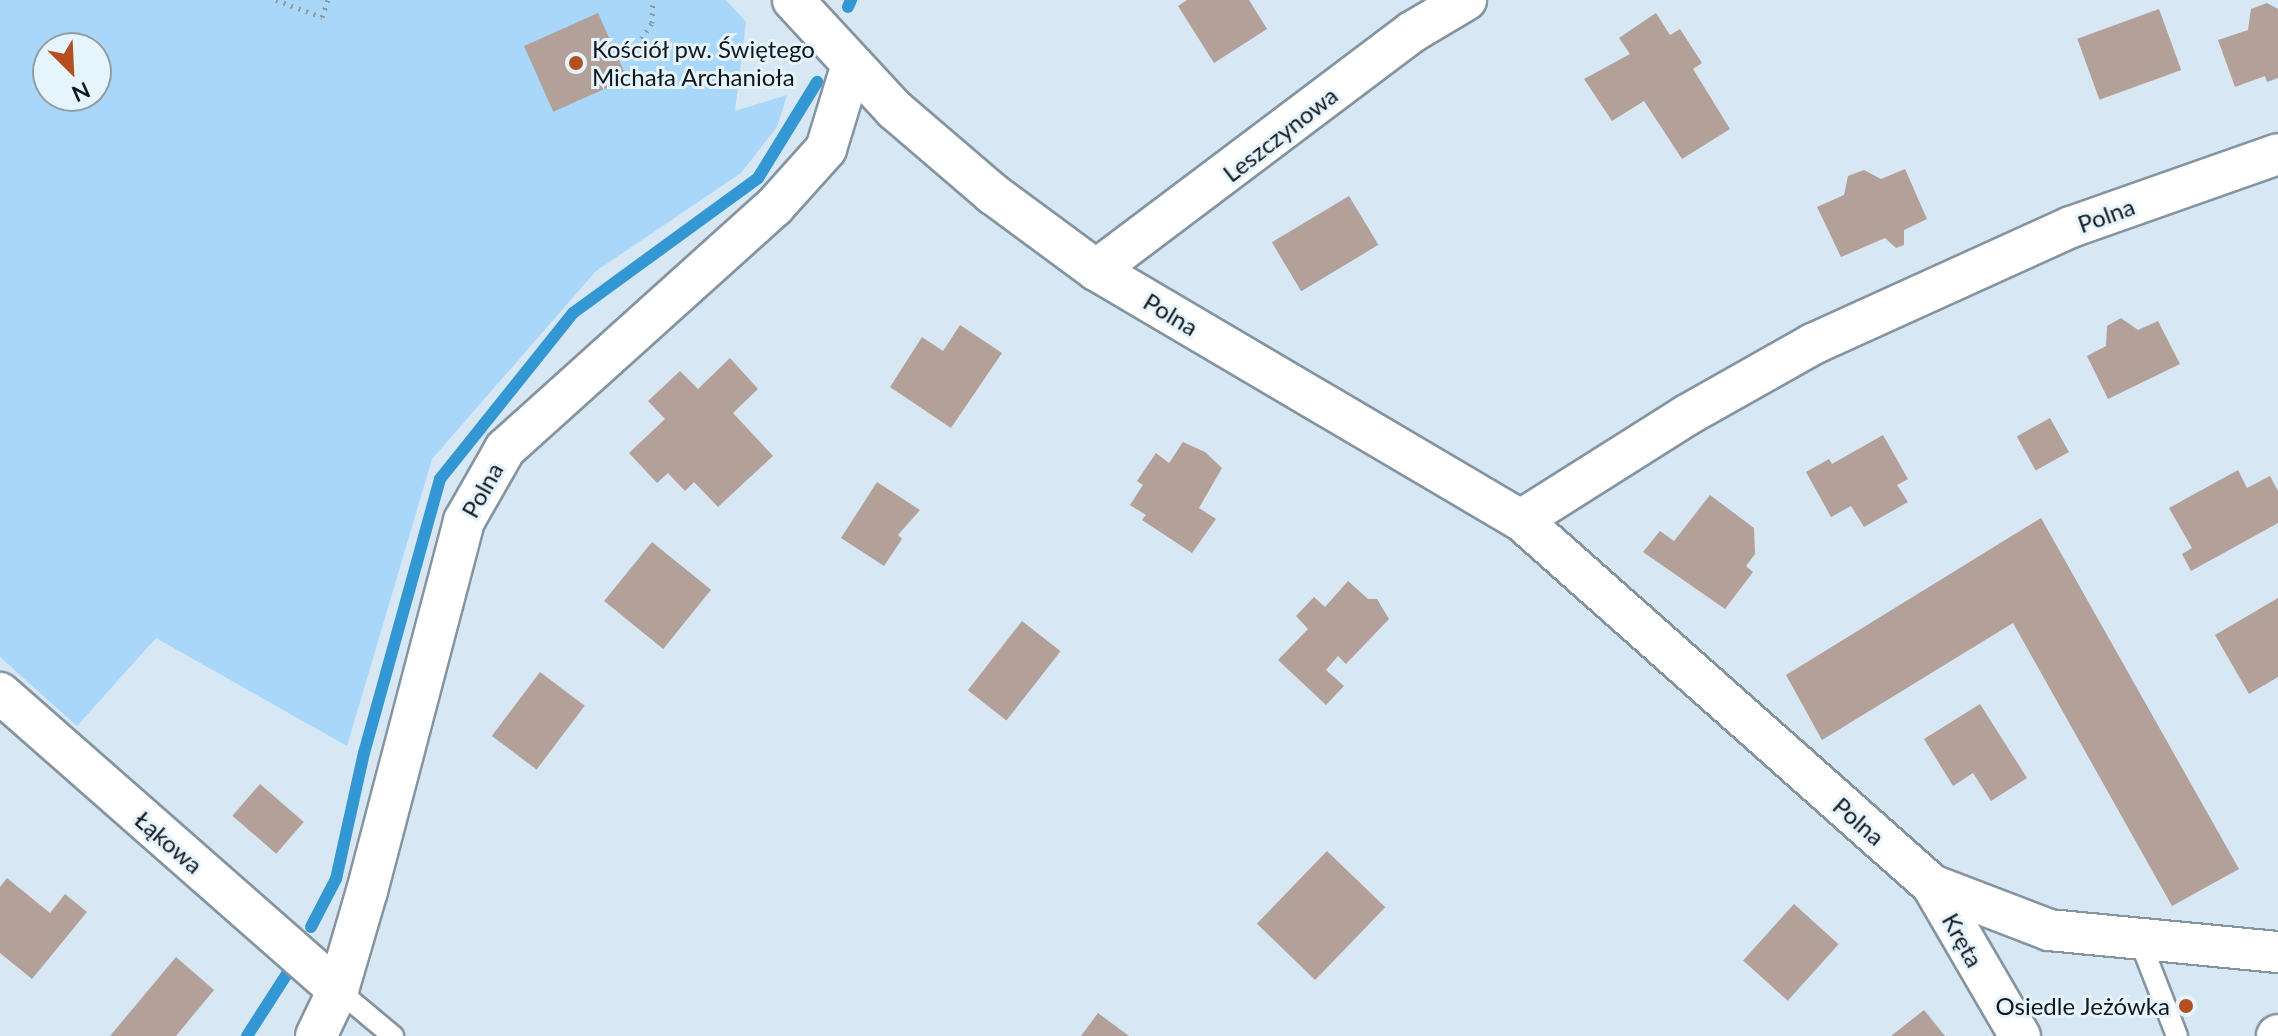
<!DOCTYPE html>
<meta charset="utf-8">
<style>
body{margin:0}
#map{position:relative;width:2278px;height:1036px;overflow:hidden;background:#d7e7f4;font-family:Lato,sans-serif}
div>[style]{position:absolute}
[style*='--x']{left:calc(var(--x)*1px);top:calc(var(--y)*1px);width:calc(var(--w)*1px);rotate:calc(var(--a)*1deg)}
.green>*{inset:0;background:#a8d7f9}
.stream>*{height:12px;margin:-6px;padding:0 6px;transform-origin:6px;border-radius:6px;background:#3397d4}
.building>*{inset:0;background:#b3a199;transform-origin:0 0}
.path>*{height:5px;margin-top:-2.5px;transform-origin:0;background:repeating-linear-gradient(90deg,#8e9aa4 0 2px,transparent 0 8px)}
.roads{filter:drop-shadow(2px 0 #8595a0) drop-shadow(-2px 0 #8595a0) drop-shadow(0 2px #8595a0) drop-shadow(0 -2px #8595a0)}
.service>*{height:20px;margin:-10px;padding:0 10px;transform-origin:10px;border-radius:10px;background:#fff}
.minor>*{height:40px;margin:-20px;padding:0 20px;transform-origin:20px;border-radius:20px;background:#fff}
.dots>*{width:22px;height:22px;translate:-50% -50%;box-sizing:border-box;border:4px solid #e6f4fe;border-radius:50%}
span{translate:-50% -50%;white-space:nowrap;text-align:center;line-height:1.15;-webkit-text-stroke:6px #e6f4fe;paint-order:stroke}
.poi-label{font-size:24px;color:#12171c}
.left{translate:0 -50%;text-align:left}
.right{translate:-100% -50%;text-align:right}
.street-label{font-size:24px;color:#12171c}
.north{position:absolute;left:32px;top:32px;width:80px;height:80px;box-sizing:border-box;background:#e6f4fe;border:2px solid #919ca4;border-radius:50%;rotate:156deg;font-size:22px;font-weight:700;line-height:32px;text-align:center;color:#12171c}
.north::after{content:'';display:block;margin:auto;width:28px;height:36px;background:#b44f20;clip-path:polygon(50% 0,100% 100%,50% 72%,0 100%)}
</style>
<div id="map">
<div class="green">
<i style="clip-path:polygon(evenodd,0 0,726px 0,746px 22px,735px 111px,787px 95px,777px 127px,741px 173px,596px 271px,432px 459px,347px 746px,156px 638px,77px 726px,0 657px,0 0,48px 48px,96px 48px,96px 96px,48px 96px,48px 48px)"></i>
</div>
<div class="stream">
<i style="--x:848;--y:7;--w:8;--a:-67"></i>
<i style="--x:311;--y:927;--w:54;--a:-62.5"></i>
<i style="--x:336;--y:879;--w:129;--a:-77.5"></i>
<i style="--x:364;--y:753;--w:284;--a:-74.5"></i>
<i style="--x:440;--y:479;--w:213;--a:-51.3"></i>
<i style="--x:573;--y:313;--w:229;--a:-36.1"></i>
<i style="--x:758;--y:178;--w:113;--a:-58.4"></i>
<i style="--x:247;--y:1036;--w:74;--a:-57.2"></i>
</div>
<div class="building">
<i style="clip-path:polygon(1187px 0,1249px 0,1267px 29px,1214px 63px,1178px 6px)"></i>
<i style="clip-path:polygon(2267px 3px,2278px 9px,2278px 78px,2267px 82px,2265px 76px,2235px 87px,2218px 40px,2248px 30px,2251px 9px)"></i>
<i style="left:2159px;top:9px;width:65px;height:87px;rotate:70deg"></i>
<i style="left:598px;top:13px;width:72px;height:81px;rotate:66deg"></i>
<i style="clip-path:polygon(1656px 13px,1670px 35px,1680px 29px,1702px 63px,1693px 69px,1730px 129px,1682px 159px,1644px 101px,1612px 121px,1584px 79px,1630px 54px,1619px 38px)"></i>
<i style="clip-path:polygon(1905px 169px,1927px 219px,1904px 230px,1904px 245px,1896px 248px,1885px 238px,1841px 257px,1817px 207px,1844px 195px,1848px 176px,1864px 170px,1881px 179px)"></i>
<i style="left:1349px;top:196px;width:57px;height:90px;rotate:59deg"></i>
<i style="clip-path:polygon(2121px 318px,2138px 330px,2158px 321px,2180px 364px,2108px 399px,2087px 356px,2106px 346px,2107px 326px)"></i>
<i style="clip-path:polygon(960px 325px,1002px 353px,951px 428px,890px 387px,922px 337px,943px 351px)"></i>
<i style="clip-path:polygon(730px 358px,758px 389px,733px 413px,773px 456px,718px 507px,694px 482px,685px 491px,668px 473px,657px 483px,629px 453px,665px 419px,648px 401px,680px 371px,698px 389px)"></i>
<i style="left:2050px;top:418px;width:39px;height:38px;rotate:61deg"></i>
<i style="clip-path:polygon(1883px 435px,1908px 479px,1897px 485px,1908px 502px,1864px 527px,1851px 506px,1831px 517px,1806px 472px,1829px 459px,1832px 464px)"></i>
<i style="clip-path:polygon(1183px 442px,1205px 452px,1222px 468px,1199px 508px,1216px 519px,1192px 553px,1142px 520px,1146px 515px,1130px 505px,1143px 485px,1137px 481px,1156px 453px,1169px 463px)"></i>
<i style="clip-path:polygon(2238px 470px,2247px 488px,2270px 476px,2278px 491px,2278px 523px,2191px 571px,2182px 554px,2192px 548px,2169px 508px)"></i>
<i style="clip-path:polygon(877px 482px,920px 510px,898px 535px,902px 539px,884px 566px,841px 538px)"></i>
<i style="clip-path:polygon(1710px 495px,1754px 528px,1755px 554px,1746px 566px,1753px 572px,1725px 609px,1643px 552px,1660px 531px,1674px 541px)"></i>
<i style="clip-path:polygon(2041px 518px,2239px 869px,2172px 906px,2013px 623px,1822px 740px,1786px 675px)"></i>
<i style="left:652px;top:542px;width:76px;height:76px;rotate:39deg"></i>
<i style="clip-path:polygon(1348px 581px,1368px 599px,1377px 599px,1389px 619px,1346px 664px,1338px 656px,1326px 670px,1344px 686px,1326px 705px,1278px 660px,1308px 629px,1296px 616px,1314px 597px,1325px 607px)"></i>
<i style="clip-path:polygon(2278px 598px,2278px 677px,2249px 694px,2215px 635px)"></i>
<i style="left:1022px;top:621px;width:49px;height:88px;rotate:38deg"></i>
<i style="left:540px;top:672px;width:56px;height:80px;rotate:37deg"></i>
<i style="clip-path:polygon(1980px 704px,2027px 778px,1991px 801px,1973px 773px,1953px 786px,1924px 739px)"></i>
<i style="left:260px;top:784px;width:58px;height:42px;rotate:41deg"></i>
<i style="left:1327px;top:851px;width:81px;height:101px;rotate:44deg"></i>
<i style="clip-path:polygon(7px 878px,50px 913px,65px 894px,87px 912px,32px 979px,0 953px,0 887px)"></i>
<i style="left:1794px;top:904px;width:60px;height:76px;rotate:42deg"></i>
<i style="clip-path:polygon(176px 957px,214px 990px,176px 1036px,110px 1036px)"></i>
<i style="clip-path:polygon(1924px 1010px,1945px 1036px,1891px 1036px)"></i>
<i style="clip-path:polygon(1098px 1013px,1129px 1036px,1081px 1036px)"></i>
</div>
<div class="path">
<i style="--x:276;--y:0;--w:49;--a:20.3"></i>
<i style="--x:322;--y:17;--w:18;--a:-71"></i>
<i style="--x:633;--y:52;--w:35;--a:-57"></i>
<i style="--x:652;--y:23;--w:23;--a:-88"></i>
</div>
<div class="roads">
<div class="service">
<i style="--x:2140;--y:941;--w:102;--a:68.7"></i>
<i style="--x:338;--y:990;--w:72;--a:39.9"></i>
</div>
<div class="minor">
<i style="--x:793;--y:0;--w:150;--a:47.2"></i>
<i style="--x:895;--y:110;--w:129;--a:40.6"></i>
<i style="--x:993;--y:194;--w:128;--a:36.4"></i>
<i style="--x:1096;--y:270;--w:493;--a:30.5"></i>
<i style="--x:1521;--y:520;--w:550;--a:41.61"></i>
<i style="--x:1932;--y:885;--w:125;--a:21"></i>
<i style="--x:2049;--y:930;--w:230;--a:5.5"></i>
<i style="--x:1096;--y:270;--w:396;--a:-37"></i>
<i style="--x:1412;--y:32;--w:63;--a:-30.7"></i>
<i style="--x:1521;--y:520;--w:196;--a:-32.3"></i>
<i style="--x:1687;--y:415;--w:145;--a:-29.4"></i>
<i style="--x:1813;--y:344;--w:283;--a:-24.4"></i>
<i style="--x:2071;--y:227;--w:219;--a:-19.4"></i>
<i style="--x:0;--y:693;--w:450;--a:41.3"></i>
<i style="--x:1932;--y:885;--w:175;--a:59.8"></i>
<i style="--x:316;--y:1036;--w:51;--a:-64.4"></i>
<i style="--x:338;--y:990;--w:103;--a:-73.7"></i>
<i style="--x:367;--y:891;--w:383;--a:-75.3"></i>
<i style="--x:464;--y:521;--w:83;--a:-60.3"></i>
<i style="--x:505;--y:449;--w:362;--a:-42"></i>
<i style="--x:774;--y:207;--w:78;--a:-48.1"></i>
<i style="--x:826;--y:149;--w:86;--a:-73"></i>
<i style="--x:2277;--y:1036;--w:1;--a:-45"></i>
</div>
</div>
<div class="dots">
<i style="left:576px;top:63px;background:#b44f20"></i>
<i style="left:2186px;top:1006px;background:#b44f20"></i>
</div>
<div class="poi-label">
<span class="left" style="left:592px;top:63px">Kościół pw. Świętego<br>Michała Archanioła</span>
<span class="right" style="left:2170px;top:1006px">Osiedle Jeżówka</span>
</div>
<div class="street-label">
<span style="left:1280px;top:134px;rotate:-38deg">Leszczynowa</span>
<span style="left:2106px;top:215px;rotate:-20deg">Polna</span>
<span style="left:1171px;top:314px;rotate:31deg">Polna</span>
<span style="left:482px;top:490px;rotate:-61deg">Polna</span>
<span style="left:1859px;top:821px;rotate:41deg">Polna</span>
<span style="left:169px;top:842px;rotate:41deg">Łąkowa</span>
<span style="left:1963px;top:940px;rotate:61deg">Kręta</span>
</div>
<div class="north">N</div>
</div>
